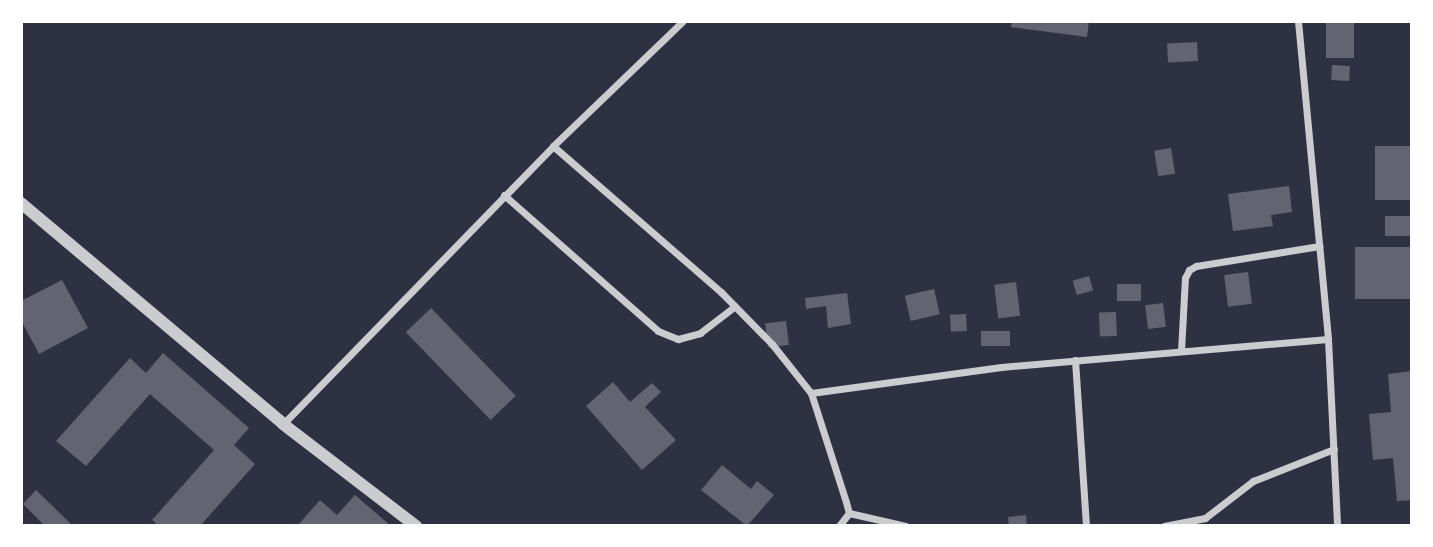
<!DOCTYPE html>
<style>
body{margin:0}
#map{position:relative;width:1433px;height:547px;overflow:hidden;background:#2d3142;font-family:"Fira Sans",sans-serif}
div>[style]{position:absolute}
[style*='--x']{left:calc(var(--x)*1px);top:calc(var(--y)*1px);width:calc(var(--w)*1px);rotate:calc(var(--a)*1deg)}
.building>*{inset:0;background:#626471;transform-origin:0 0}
.minor>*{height:7px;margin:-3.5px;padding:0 3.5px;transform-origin:3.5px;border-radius:3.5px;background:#caccd0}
.tertiary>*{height:12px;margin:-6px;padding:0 6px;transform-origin:6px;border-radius:6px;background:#caccd0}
span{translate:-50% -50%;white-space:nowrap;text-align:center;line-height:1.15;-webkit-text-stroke:5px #fff;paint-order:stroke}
.frame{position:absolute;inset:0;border:23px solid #fff;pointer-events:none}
</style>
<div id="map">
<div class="building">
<i style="clip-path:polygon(1012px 21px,1089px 21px,1087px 37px,1011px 27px)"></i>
<i style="left:1326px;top:21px;width:28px;height:37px"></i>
<i style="left:1197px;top:42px;width:19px;height:30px;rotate:87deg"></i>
<i style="left:1332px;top:65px;width:18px;height:15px;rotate:3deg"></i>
<i style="left:1412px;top:146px;width:54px;height:37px;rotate:90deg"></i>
<i style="left:1171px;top:148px;width:26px;height:17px;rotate:81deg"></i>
<i style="clip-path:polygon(1289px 186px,1292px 212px,1271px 215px,1273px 226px,1233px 231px,1228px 194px)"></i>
<i style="left:1412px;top:216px;width:20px;height:27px;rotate:90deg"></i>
<i style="left:1412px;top:247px;width:52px;height:57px;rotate:90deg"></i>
<i style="left:1248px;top:272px;width:32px;height:24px;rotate:83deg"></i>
<i style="left:1089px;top:276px;width:15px;height:17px;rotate:74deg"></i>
<i style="clip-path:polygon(62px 280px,88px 328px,39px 354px,21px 320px,21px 301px)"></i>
<i style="left:1016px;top:282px;width:34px;height:22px;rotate:83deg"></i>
<i style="left:1117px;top:284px;width:24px;height:17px"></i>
<i style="left:934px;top:289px;width:26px;height:30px;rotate:77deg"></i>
<i style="clip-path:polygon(847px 293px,851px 324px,828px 328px,826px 306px,806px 309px,805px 298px)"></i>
<i style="left:1163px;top:303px;width:24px;height:18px;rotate:83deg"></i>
<i style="left:431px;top:308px;width:122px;height:35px;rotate:46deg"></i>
<i style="left:1116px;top:312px;width:24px;height:17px;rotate:88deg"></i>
<i style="left:966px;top:314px;width:17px;height:16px;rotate:87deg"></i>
<i style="left:786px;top:321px;width:24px;height:21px;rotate:83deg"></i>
<i style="left:981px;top:331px;width:29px;height:15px"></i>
<i style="clip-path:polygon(163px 353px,249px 428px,234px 445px,255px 464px,200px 526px,159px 526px,152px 520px,214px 450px,150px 394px,86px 466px,56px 441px,130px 358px,146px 373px)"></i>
<i style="clip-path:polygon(1412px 371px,1412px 500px,1397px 501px,1393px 458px,1373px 460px,1369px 414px,1391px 412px,1388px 374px)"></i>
<i style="clip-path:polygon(613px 382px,630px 402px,652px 383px,661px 392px,645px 407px,676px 440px,642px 470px,586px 406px)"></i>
<i style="clip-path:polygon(722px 465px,751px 489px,757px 481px,774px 495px,747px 526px,701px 490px)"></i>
<i style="clip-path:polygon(36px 490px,73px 526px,45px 526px,23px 504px)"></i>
<i style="clip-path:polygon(355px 495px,391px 526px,297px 526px,320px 500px,337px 515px)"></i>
<i style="clip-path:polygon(1026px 515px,1027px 526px,1009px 526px,1008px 517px)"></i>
</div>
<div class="minor">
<i style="--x:1298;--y:21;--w:319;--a:84.6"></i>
<i style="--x:1328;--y:339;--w:187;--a:87.2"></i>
<i style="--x:553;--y:146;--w:223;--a:41"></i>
<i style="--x:721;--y:292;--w:73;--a:45.6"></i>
<i style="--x:772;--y:344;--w:63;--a:51.5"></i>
<i style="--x:811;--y:393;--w:114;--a:72.2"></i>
<i style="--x:846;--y:502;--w:11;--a:75"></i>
<i style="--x:849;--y:513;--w:16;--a:128"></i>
<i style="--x:504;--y:195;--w:205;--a:41.4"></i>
<i style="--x:658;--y:331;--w:22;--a:22"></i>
<i style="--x:678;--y:339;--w:23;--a:-15"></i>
<i style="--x:700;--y:333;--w:44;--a:-37.6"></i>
<i style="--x:1181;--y:351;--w:73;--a:-86.9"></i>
<i style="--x:1185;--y:278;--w:9;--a:-63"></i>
<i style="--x:1189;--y:270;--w:8;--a:-30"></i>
<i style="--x:1196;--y:266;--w:125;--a:-9.2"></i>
<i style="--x:1075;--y:360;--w:166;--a:86.2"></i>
<i style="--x:811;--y:393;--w:192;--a:-7.8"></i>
<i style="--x:1001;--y:367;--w:328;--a:-4.9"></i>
<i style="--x:283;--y:424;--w:388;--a:-45.8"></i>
<i style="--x:553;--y:146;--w:180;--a:-43.9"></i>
<i style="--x:849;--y:513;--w:58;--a:12.8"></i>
<i style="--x:1164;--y:526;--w:42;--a:-11"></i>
<i style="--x:1205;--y:518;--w:61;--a:-37.6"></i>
<i style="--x:1253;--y:481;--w:87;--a:-21.6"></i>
</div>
<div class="tertiary">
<i style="--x:21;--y:203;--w:343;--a:40.1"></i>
<i style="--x:283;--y:424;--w:168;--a:37.5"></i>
</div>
<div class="frame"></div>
</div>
